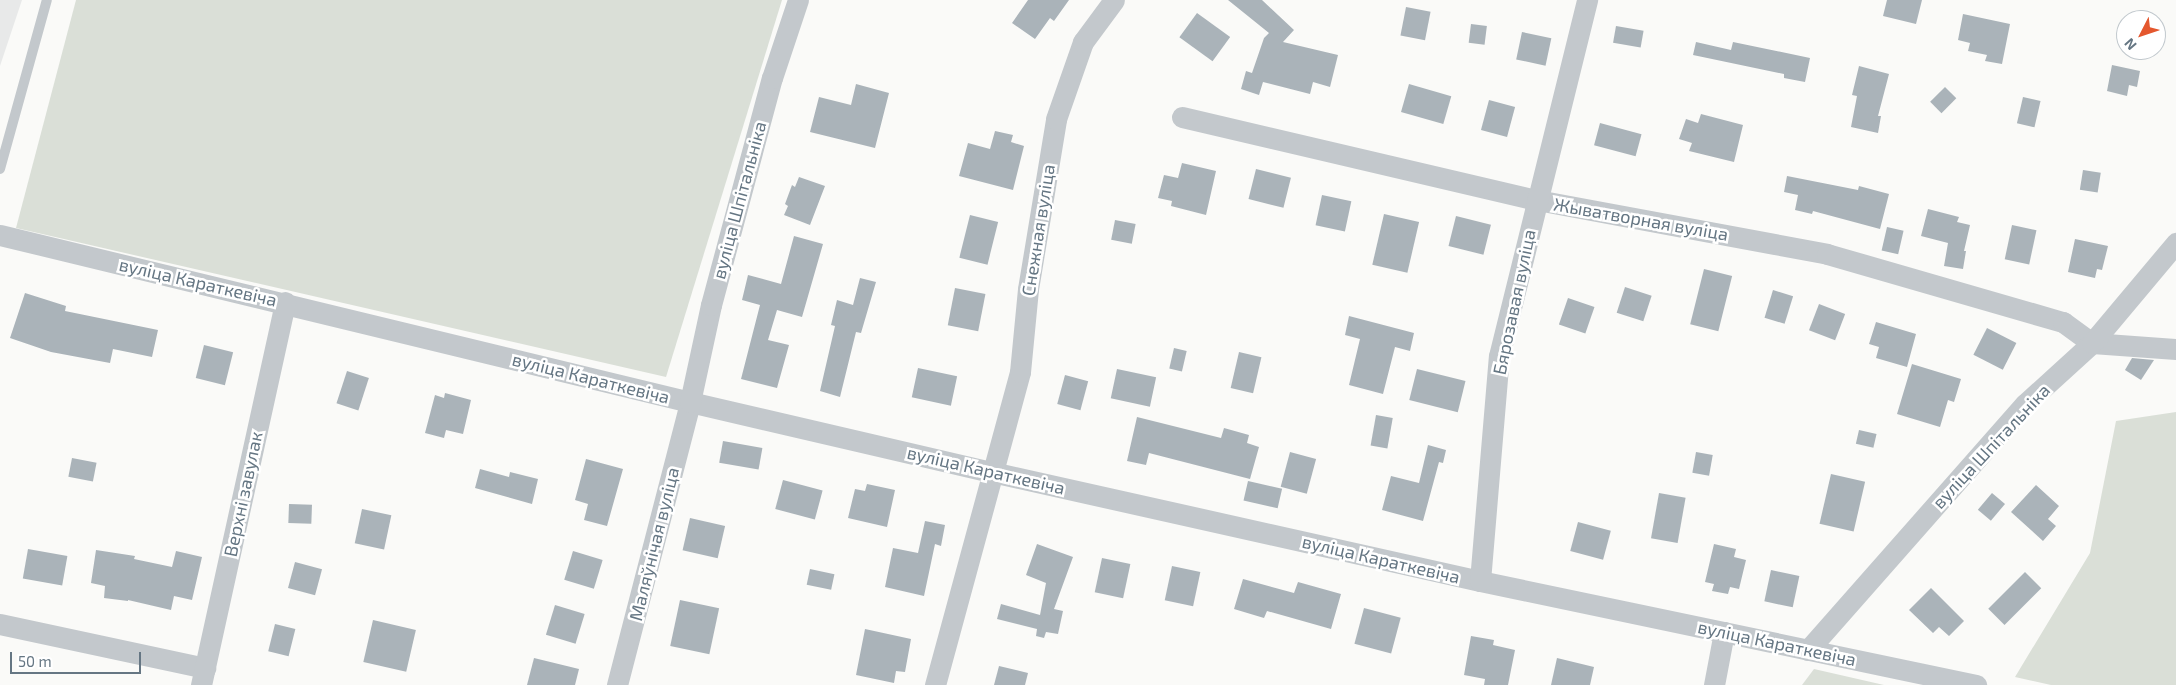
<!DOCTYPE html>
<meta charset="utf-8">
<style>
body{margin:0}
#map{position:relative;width:2176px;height:685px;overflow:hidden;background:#fafaf8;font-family:"Exo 2",sans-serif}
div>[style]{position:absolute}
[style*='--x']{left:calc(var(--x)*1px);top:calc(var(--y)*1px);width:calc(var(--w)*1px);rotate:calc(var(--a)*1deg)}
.built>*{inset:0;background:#e8e9e9}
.green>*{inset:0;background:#dadfd7}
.building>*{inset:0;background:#aab3b9;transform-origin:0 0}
.lane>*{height:10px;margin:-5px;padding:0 5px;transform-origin:5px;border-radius:5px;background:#c3c8cc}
.street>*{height:21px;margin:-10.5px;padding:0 10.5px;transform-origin:10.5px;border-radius:10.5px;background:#c3c8cc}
span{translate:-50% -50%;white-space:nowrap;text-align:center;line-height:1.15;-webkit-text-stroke:5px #fff;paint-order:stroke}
.street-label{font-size:18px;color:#657683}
.north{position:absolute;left:2116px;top:10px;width:50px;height:50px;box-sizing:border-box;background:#fff;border:1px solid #c1c8cd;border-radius:50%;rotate:229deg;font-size:14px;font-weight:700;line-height:20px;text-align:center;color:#657683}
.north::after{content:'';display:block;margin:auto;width:18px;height:22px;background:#e4572e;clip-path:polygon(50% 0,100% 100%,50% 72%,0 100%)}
.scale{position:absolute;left:10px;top:652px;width:131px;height:22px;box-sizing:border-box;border:2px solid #657683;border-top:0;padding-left:6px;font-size:15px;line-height:18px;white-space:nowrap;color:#657683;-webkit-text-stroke:4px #fff;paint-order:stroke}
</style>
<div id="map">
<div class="built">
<i style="clip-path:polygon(0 0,22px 0,0 66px)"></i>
</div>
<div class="green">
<i style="clip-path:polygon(76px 0,782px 0,666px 377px,16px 228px)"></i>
<i style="clip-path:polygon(2176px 412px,2176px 685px,2051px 685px,2015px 677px,2090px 553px,2116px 421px)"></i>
<i style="clip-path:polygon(1814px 669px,1884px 685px,1802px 685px)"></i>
</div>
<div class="building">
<i style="clip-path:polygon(1028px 0,1069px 0,1054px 21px,1050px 18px,1035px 39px,1012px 23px)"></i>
<i style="clip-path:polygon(1228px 0,1262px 0,1294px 30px,1283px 42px,1338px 55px,1330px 87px,1313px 82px,1310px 94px,1263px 82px,1259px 95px,1241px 89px,1246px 71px,1252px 73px,1264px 38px,1269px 33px)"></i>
<i style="clip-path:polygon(1887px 0,1922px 0,1916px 24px,1883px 16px)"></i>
<i style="left:1406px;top:7px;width:25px;height:29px;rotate:11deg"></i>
<i style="left:1197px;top:13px;width:41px;height:30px;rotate:36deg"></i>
<i style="clip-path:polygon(1963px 14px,2010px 24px,2002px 64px,1985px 61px,1987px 55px,1968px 51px,1970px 43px,1958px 40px)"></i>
<i style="left:1471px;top:24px;width:16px;height:19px;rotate:7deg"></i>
<i style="left:1616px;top:26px;width:28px;height:17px;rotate:10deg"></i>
<i style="left:1522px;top:32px;width:30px;height:28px;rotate:12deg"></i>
<i style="clip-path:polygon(1696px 42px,1731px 50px,1733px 42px,1810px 58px,1805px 82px,1784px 78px,1784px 74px,1693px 55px)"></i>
<i style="clip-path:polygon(2112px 65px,2140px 71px,2137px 87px,2129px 85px,2127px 96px,2107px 91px)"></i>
<i style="clip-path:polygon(1859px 66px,1889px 74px,1878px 116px,1881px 116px,1878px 133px,1851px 127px,1857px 96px,1852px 95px)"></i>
<i style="clip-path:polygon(856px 84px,889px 93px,875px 148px,810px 132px,819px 97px,851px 105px)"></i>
<i style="left:1409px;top:84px;width:44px;height:29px;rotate:16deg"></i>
<i style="left:1945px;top:87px;width:16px;height:21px;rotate:45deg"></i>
<i style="left:2023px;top:97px;width:18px;height:27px;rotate:13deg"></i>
<i style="left:1489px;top:100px;width:27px;height:31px;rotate:15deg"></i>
<i style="clip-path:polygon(1701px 114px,1743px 125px,1734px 162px,1689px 151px,1692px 143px,1679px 139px,1686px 119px,1698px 123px)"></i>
<i style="left:1600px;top:123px;width:43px;height:23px;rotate:15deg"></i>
<i style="clip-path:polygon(995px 131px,1013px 135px,1011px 142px,1024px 146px,1013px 190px,959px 176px,968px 143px,990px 149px)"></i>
<i style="clip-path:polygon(1182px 163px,1216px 171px,1206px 215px,1171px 206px,1172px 201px,1158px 198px,1164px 175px,1178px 178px)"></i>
<i style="left:1256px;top:169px;width:36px;height:31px;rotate:14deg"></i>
<i style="left:2083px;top:170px;width:18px;height:20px;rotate:9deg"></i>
<i style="clip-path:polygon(1787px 176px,1858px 190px,1859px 186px,1889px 194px,1880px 229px,1813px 211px,1812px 214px,1795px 210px,1798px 195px,1784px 192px)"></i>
<i style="clip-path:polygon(799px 177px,825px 186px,810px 225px,784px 215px,788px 206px,785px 204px,792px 185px,795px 187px)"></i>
<i style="left:1322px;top:195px;width:30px;height:31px;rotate:12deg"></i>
<i style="clip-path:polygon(1928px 209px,1959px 217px,1957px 222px,1970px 225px,1964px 251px,1966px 251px,1963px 269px,1944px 266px,1948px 243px,1921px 236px)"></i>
<i style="left:1384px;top:214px;width:36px;height:52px;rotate:13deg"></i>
<i style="left:970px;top:215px;width:29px;height:44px;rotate:14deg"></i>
<i style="left:1456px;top:216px;width:36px;height:31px;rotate:14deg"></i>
<i style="left:1115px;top:220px;width:21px;height:20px;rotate:11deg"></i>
<i style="left:2012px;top:225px;width:25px;height:35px;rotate:12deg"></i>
<i style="left:1887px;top:227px;width:17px;height:24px;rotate:13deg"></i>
<i style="clip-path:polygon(794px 236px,823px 244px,802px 317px,777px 310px,768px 340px,789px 345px,777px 388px,741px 379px,760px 305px,742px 300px,748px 275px,781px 284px)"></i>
<i style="clip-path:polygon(2075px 239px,2108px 246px,2102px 270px,2097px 269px,2095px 278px,2068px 272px)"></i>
<i style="left:1704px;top:269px;width:29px;height:57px;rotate:14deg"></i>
<i style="clip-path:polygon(860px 278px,876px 282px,861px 333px,856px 332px,840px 397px,820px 391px,835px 326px,831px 325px,837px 300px,853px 305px)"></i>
<i style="left:1625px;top:287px;width:28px;height:27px;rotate:18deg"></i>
<i style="left:955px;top:288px;width:31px;height:38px;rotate:11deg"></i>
<i style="left:1773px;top:290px;width:21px;height:29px;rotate:17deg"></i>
<i style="clip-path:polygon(25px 293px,66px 306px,65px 311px,158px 330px,152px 357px,113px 349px,110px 363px,51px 352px,10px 338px)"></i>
<i style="left:1568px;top:298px;width:28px;height:28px;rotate:19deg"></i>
<i style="left:1819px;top:304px;width:28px;height:28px;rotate:21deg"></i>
<i style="clip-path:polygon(1349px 316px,1414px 333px,1410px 351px,1395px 347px,1383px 394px,1349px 385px,1360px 339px,1345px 335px)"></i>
<i style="clip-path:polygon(1876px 322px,1916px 334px,1907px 367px,1876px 358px,1879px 347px,1869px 344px)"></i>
<i style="left:1987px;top:328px;width:33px;height:30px;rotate:27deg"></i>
<i style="left:204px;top:345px;width:30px;height:34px;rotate:14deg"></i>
<i style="left:1174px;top:348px;width:13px;height:21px;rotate:13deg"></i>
<i style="left:1239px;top:352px;width:23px;height:37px;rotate:13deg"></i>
<i style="clip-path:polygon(2132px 358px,2154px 360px,2141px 380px,2125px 370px)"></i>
<i style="clip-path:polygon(1912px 364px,1961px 379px,1954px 402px,1948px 400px,1940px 427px,1897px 414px)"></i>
<i style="left:918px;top:368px;width:40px;height:30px;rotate:12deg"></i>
<i style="left:1117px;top:369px;width:40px;height:30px;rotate:12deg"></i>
<i style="left:1417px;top:369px;width:50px;height:32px;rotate:14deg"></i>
<i style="left:347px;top:371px;width:23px;height:34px;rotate:18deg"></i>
<i style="left:1065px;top:375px;width:24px;height:30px;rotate:15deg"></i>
<i style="clip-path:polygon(445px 393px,471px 400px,463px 434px,446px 430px,444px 438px,425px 433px,435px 395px,444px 398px)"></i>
<i style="left:1376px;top:415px;width:17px;height:31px;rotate:10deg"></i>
<i style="clip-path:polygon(1137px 417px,1221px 438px,1224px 428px,1249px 435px,1247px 443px,1259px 447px,1250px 479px,1149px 453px,1146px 465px,1127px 461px)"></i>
<i style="left:1859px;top:430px;width:18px;height:14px;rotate:13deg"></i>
<i style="left:723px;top:441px;width:40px;height:22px;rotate:10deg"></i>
<i style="clip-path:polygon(1428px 445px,1446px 450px,1443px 463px,1439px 462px,1423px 521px,1382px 510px,1391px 476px,1419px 483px)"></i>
<i style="left:1290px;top:452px;width:27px;height:36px;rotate:15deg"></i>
<i style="left:1696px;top:452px;width:17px;height:21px;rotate:10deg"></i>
<i style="left:72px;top:458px;width:25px;height:19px;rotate:11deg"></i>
<i style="clip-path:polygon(586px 459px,623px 469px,607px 526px,584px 520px,588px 504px,575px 500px)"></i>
<i style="clip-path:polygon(480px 469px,509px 477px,510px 472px,538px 479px,532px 504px,475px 488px)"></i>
<i style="left:1831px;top:474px;width:35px;height:51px;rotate:13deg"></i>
<i style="left:783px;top:480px;width:41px;height:30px;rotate:15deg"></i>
<i style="left:1248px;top:481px;width:35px;height:20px;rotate:13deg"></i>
<i style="clip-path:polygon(867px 484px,895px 490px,887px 527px,848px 518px,855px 489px,865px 491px)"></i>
<i style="clip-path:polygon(2036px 485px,2059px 506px,2048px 519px,2056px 526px,2043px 541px,2011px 512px)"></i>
<i style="left:1659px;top:493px;width:27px;height:46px;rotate:10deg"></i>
<i style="left:1992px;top:493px;width:17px;height:22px;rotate:40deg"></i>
<i style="left:289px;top:504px;width:23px;height:19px;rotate:2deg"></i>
<i style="left:362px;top:509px;width:30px;height:35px;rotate:12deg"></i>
<i style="left:690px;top:518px;width:36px;height:33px;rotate:13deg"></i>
<i style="clip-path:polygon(925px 521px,945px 525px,941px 546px,935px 544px,924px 596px,885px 587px,893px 548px,918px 553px)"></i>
<i style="left:1578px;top:522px;width:34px;height:30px;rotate:15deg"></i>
<i style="clip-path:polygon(1037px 544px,1073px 557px,1054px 609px,1063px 611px,1058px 634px,1046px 632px,1044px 638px,1036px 636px,1037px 629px,997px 619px,1001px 604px,1040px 615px,1046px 583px,1026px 575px)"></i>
<i style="clip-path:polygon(1714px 544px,1736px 549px,1734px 557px,1746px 560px,1739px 589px,1730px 587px,1728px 594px,1712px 591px,1714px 584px,1705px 582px)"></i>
<i style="left:28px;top:549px;width:40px;height:30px;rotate:10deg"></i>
<i style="clip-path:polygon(96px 550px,135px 556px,134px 559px,172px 567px,176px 551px,202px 557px,192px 600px,174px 596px,171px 610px,128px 600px,128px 601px,104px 598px,105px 586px,91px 583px)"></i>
<i style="left:573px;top:551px;width:31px;height:30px;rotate:17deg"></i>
<i style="left:1102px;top:558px;width:29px;height:35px;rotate:12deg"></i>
<i style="left:295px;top:562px;width:28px;height:27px;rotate:15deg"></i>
<i style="left:1172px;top:566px;width:29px;height:35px;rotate:12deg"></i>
<i style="left:810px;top:569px;width:25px;height:16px;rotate:12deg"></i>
<i style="left:1771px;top:570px;width:29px;height:32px;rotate:12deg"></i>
<i style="left:2025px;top:572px;width:23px;height:52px;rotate:45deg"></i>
<i style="clip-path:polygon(1243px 579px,1294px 593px,1298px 582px,1341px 594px,1331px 629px,1267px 611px,1264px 618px,1234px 609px)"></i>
<i style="clip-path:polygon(1931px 588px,1964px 621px,1949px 636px,1939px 627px,1933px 633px,1909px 610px)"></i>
<i style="left:680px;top:600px;width:40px;height:47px;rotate:12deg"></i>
<i style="left:555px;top:605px;width:31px;height:31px;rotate:17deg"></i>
<i style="left:1364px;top:608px;width:38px;height:37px;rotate:15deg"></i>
<i style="left:373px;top:620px;width:44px;height:43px;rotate:13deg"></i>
<i style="left:275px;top:624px;width:21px;height:28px;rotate:14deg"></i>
<i style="clip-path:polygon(865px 629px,911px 639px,905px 672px,896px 671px,894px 683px,856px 675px)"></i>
<i style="clip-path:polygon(1471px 636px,1494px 640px,1493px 645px,1515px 650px,1508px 685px,1484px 685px,1485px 679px,1464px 675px)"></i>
<i style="clip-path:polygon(534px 658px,579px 669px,575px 685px,527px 685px)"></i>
<i style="clip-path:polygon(1557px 658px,1594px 667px,1590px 685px,1551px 685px)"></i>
<i style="clip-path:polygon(999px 666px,1028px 673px,1025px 685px,994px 685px)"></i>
</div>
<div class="lane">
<i style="--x:0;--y:169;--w:175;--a:-74.5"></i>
</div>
<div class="street">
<i style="--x:1182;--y:117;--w:365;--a:13.2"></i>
<i style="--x:1537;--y:200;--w:295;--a:10.5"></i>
<i style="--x:1827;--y:254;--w:246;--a:16.1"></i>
<i style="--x:2063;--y:322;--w:36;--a:36"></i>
<i style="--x:2092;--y:343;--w:84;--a:4.1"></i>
<i style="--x:0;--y:235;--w:710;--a:13.61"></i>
<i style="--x:690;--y:402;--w:310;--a:13.1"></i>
<i style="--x:992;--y:472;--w:500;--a:12.59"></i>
<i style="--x:1480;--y:581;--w:507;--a:11.84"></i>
<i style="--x:1480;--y:581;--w:226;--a:-85.2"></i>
<i style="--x:1499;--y:356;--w:367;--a:-76.1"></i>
<i style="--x:0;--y:624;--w:210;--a:12.1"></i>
<i style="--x:1808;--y:650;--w:328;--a:-48.6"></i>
<i style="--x:2025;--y:404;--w:91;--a:-42.3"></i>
<i style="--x:2092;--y:343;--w:131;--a:-50"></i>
<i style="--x:201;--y:685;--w:392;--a:-77.6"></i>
<i style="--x:617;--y:685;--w:292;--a:-75.5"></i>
<i style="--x:690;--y:402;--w:99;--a:-77.8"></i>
<i style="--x:711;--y:305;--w:235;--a:-75"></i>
<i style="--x:772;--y:78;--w:82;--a:-71.6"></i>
<i style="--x:935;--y:685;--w:324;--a:-74.8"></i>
<i style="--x:1020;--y:372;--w:83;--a:-84.5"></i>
<i style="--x:1028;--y:289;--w:172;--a:-80.6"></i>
<i style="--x:1056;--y:119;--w:82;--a:-70.7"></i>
<i style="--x:1083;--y:42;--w:52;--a:-53.6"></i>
<i style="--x:1714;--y:685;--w:54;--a:-79.3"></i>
</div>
<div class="street-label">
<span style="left:739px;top:200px;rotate:-75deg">вуліца Шпітальніка</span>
<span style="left:1641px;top:219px;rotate:10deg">Жыватворная вуліца</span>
<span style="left:1038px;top:230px;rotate:-81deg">Снежная вуліца</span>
<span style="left:198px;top:282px;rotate:13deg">вуліца Караткевіча</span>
<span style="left:1514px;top:302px;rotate:-78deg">Бярозавая вуліца</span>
<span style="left:591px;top:378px;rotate:14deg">вуліца Караткевіча</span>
<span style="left:1991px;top:446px;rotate:-47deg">вуліца Шпітальніка</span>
<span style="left:986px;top:470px;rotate:13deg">вуліца Караткевіча</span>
<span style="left:243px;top:494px;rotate:-78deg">Верхні завулак</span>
<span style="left:654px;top:544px;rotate:-76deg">Маляўнічая вуліца</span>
<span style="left:1381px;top:559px;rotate:13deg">вуліца Караткевіча</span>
<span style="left:1777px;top:643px;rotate:12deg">вуліца Караткевіча</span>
</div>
<div class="north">N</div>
<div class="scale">50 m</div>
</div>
